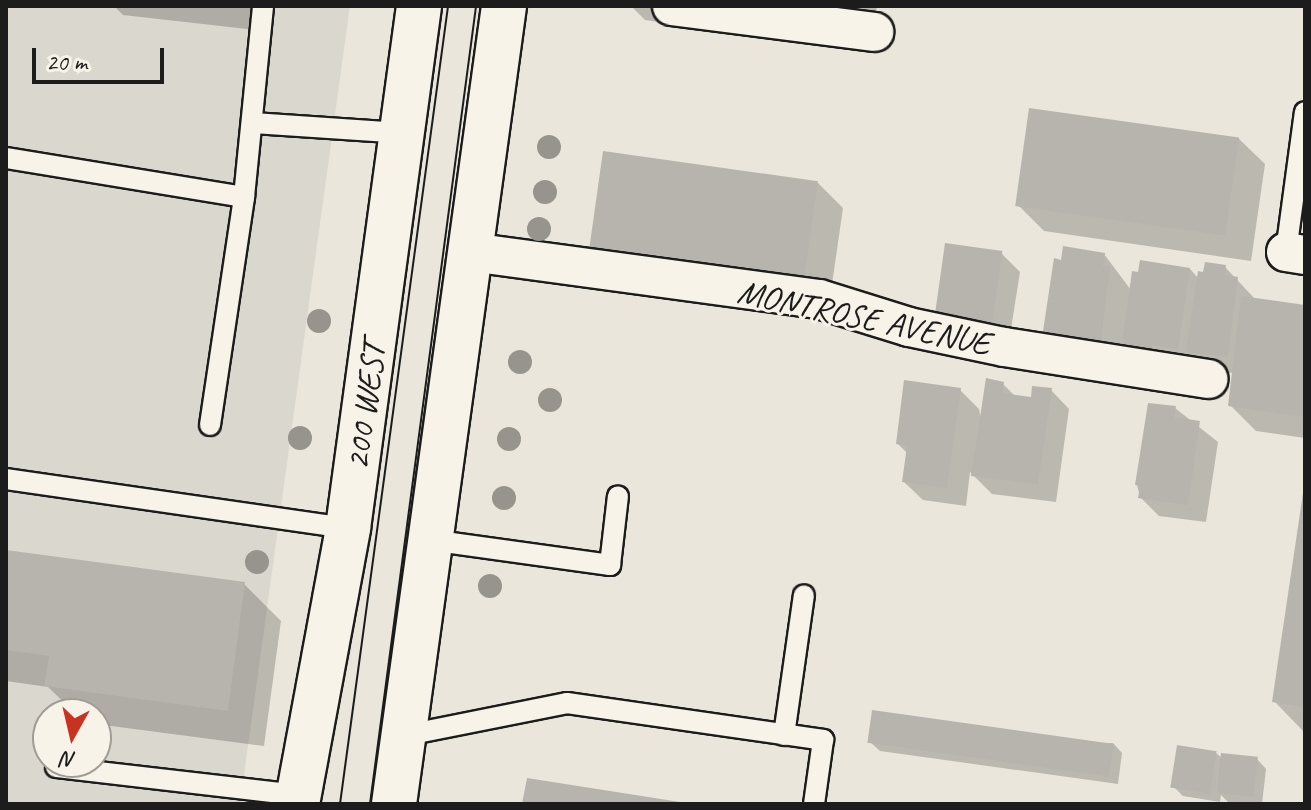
<!DOCTYPE html>
<style>
body{margin:0}
#map{position:relative;width:1311px;height:810px;overflow:hidden;background:#eae6dc;font-family:Caveat,sans-serif}
div>[style]{position:absolute}
[style*='--x']{left:calc(var(--x)*1px);top:calc(var(--y)*1px);width:calc(var(--w)*1px);rotate:calc(var(--a)*1deg)}
.built>*{inset:0;background:#dad7ce}
.shadow>*{inset:0;background:#0003}
.building>*{inset:0;background:#b6b4ac;transform-origin:0 0}
.roads{filter:drop-shadow(2px 0 #1c1c1c) drop-shadow(-2px 0 #1c1c1c) drop-shadow(0 2px #1c1c1c) drop-shadow(0 -2px #1c1c1c)}
.lane>*{height:20px;margin:-10px;padding:0 10px;transform-origin:10px;border-radius:10px;background:#f7f3e8}
.street>*{height:38px;margin:-19px;padding:0 19px;transform-origin:19px;border-radius:19px;background:#f7f3e8}
.secondary>*{height:44px;margin:-22px;padding:0 22px;transform-origin:22px;border-radius:22px;background:#f7f3e8}
.tram>*{height:2px;margin:-1px;padding:0 1px;transform-origin:1px;border-radius:1px;background:#1c1c1c}
.trees>*{width:24px;height:24px;margin:-12px;border-radius:50%;background:#96948d}
span{translate:-50% -50%;white-space:nowrap;text-align:center;line-height:1.15;-webkit-text-stroke:6px #f7f3e8;paint-order:stroke}
.street-label{font-size:34px;color:#1c1c1c}
.frame{position:absolute;inset:0;border:8px solid #1c1c1c;pointer-events:none}
.north{position:absolute;left:32px;top:698px;width:80px;height:80px;box-sizing:border-box;background:#f7f3e8;border:2px solid #9f9d96;border-radius:50%;rotate:188deg;font-size:22px;font-weight:700;line-height:32px;text-align:center;color:#1c1c1c}
.north::after{content:'';display:block;margin:auto;width:28px;height:36px;background:#c8321e;clip-path:polygon(50% 0,100% 100%,50% 72%,0 100%)}
.scale{position:absolute;left:32px;top:48px;width:132px;height:36px;box-sizing:border-box;border:4px solid #1c1c1c;border-top:0;padding-left:10px;font-size:24px;line-height:28px;white-space:nowrap;color:#1c1c1c;-webkit-text-stroke:6px #f7f3e8;paint-order:stroke}
</style>
<div id="map">
<div class="built">
<i style="clip-path:polygon(evenodd,6px 6px,350px 6px,240px 804px,6px 804px,6px 6px,48px 714px,96px 714px,96px 762px,48px 762px,48px 714px)"></i>
</div>
<div class="shadow">
<i style="clip-path:polygon(114px 6px,259px 6px,256px 30px,123px 15px)"></i>
<i style="clip-path:polygon(631px 6px,877px 6px,870px 53px,645px 20px)"></i>
<i style="clip-path:polygon(1238px 138px,1265px 164px,1251px 261px,1044px 231px,1018px 205px)"></i>
<i style="clip-path:polygon(817px 182px,843px 208px,829px 305px,589px 249px)"></i>
<i style="clip-path:polygon(1001px 253px,1020px 272px,1008px 348px,988px 346px)"></i>
<i style="clip-path:polygon(1104px 254px,1131px 290px,1190px 269px,1199px 279px,1225px 267px,1256px 300px,1305px 307px,1305px 438px,1256px 431px,1230px 405px,1233px 373px,1088px 360px,1062px 262px)"></i>
<i style="clip-path:polygon(1003px 384px,1016px 397px,1032px 399px,1051px 390px,1069px 409px,1056px 502px,992px 494px,970px 472px,966px 506px,923px 500px,904px 482px,908px 454px,898px 444px,960px 390px,979px 409px,981px 420px)"></i>
<i style="clip-path:polygon(1175px 408px,1218px 442px,1206px 522px,1159px 516px,1140px 497px,1137px 485px)"></i>
<i style="clip-path:polygon(1305px 495px,1305px 733px,1274px 701px)"></i>
<i style="clip-path:polygon(6px 552px,244px 584px,281px 621px,264px 746px,96px 724px,96px 714px,76px 714px,48px 687px,6px 681px)"></i>
<i style="clip-path:polygon(870px 742px,1113px 743px,1122px 753px,1118px 784px,880px 751px)"></i>
<i style="clip-path:polygon(1216px 753px,1222px 758px,1257px 759px,1266px 769px,1262px 804px,1228px 802px,1221px 795px,1220px 802px,1183px 796px,1174px 787px)"></i>
</div>
<div class="building">
<i style="left:1029px;top:108px;width:212px;height:99px;rotate:8deg"></i>
<i style="left:603px;top:151px;width:217px;height:100px;rotate:8deg"></i>
<i style="left:945px;top:243px;width:58px;height:74px;rotate:8deg"></i>
<i style="clip-path:polygon(1063px 246px,1105px 253px,1103px 266px,1110px 267px,1101px 341px,1042px 338px,1054px 258px,1061px 260px)"></i>
<i style="clip-path:polygon(1140px 260px,1190px 268px,1178px 350px,1152px 345px,1151px 356px,1121px 351px,1132px 271px,1138px 272px)"></i>
<i style="clip-path:polygon(1205px 262px,1226px 265px,1225px 275px,1238px 277px,1228px 357px,1186px 352px,1198px 271px,1203px 272px)"></i>
<i style="clip-path:polygon(1241px 296px,1305px 305px,1305px 417px,1228px 406px)"></i>
<i style="clip-path:polygon(986px 378px,1004px 382px,1002px 393px,1031px 397px,1032px 386px,1052px 388px,1038px 484px,971px 476px)"></i>
<i style="clip-path:polygon(904px 380px,961px 388px,947px 488px,902px 482px,907px 446px,896px 444px)"></i>
<i style="clip-path:polygon(1148px 403px,1176px 406px,1174px 417px,1200px 421px,1188px 505px,1138px 498px,1140px 486px,1135px 485px)"></i>
<i style="clip-path:polygon(1303px 493px,1305px 493px,1305px 707px,1272px 702px)"></i>
<i style="clip-path:polygon(6px 550px,245px 582px,228px 711px,44px 686px,49px 656px,6px 650px)"></i>
<i style="left:872px;top:710px;width:244px;height:33px;rotate:8deg"></i>
<i style="left:1177px;top:745px;width:40px;height:43px;rotate:9deg"></i>
<i style="left:1221px;top:753px;width:37px;height:40px;rotate:6deg"></i>
<i style="clip-path:polygon(527px 778px,680px 802px,679px 804px,522px 804px)"></i>
</div>
<div class="roads">
<div class="lane">
<i style="--x:252;--y:123;--w:150;--a:3.8"></i>
<i style="--x:6;--y:158;--w:241;--a:9.3"></i>
<i style="--x:244;--y:197;--w:192;--a:-84.3"></i>
<i style="--x:1286;--y:252;--w:141;--a:-82.3"></i>
<i style="--x:210;--y:425;--w:231;--a:-81.5"></i>
<i style="--x:6;--y:479;--w:345;--a:8.2"></i>
<i style="--x:430;--y:540;--w:182;--a:7.9"></i>
<i style="--x:610;--y:565;--w:69;--a:-83.4"></i>
<i style="--x:784;--y:735;--w:141;--a:-81.9"></i>
<i style="--x:402;--y:736;--w:168;--a:-11.3"></i>
<i style="--x:567;--y:703;--w:259;--a:8.2"></i>
<i style="--x:823;--y:740;--w:65;--a:98"></i>
<i style="--x:56;--y:767;--w:244;--a:6.6"></i>
</div>
<div class="street">
<i style="--x:672;--y:6;--w:204;--a:7.3"></i>
<i style="--x:471;--y:252;--w:351;--a:7.7"></i>
<i style="--x:819;--y:299;--w:94;--a:17.3"></i>
<i style="--x:909;--y:327;--w:97;--a:11.9"></i>
<i style="--x:1004;--y:347;--w:207;--a:8.9"></i>
<i style="--x:1286;--y:252;--w:19;--a:9"></i>
</div>
<div class="secondary">
<i style="--x:297;--y:804;--w:281;--a:-79.5"></i>
<i style="--x:348;--y:528;--w:527;--a:-82.25"></i>
<i style="--x:394;--y:804;--w:806;--a:-82.15"></i>
</div>
</div>
<div class="tram">
<i style="--x:340;--y:804;--w:805;--a:-82.29"></i>
<i style="--x:370;--y:804;--w:805;--a:-82.43"></i>
</div>
<div class="trees">
<i style="left:549px;top:147px"></i>
<i style="left:545px;top:192px"></i>
<i style="left:539px;top:229px"></i>
<i style="left:319px;top:321px"></i>
<i style="left:520px;top:362px"></i>
<i style="left:550px;top:400px"></i>
<i style="left:300px;top:438px"></i>
<i style="left:509px;top:439px"></i>
<i style="left:504px;top:498px"></i>
<i style="left:257px;top:562px"></i>
<i style="left:490px;top:586px"></i>
</div>
<div class="street-label">
<span style="left:864px;top:317px;rotate:12deg">MONTROSE AVENUE</span>
<span style="left:365px;top:406px;rotate:-82deg">200 WEST</span>
</div>
<div class="frame"></div>
<div class="north">N</div>
<div class="scale">20 m</div>
</div>
